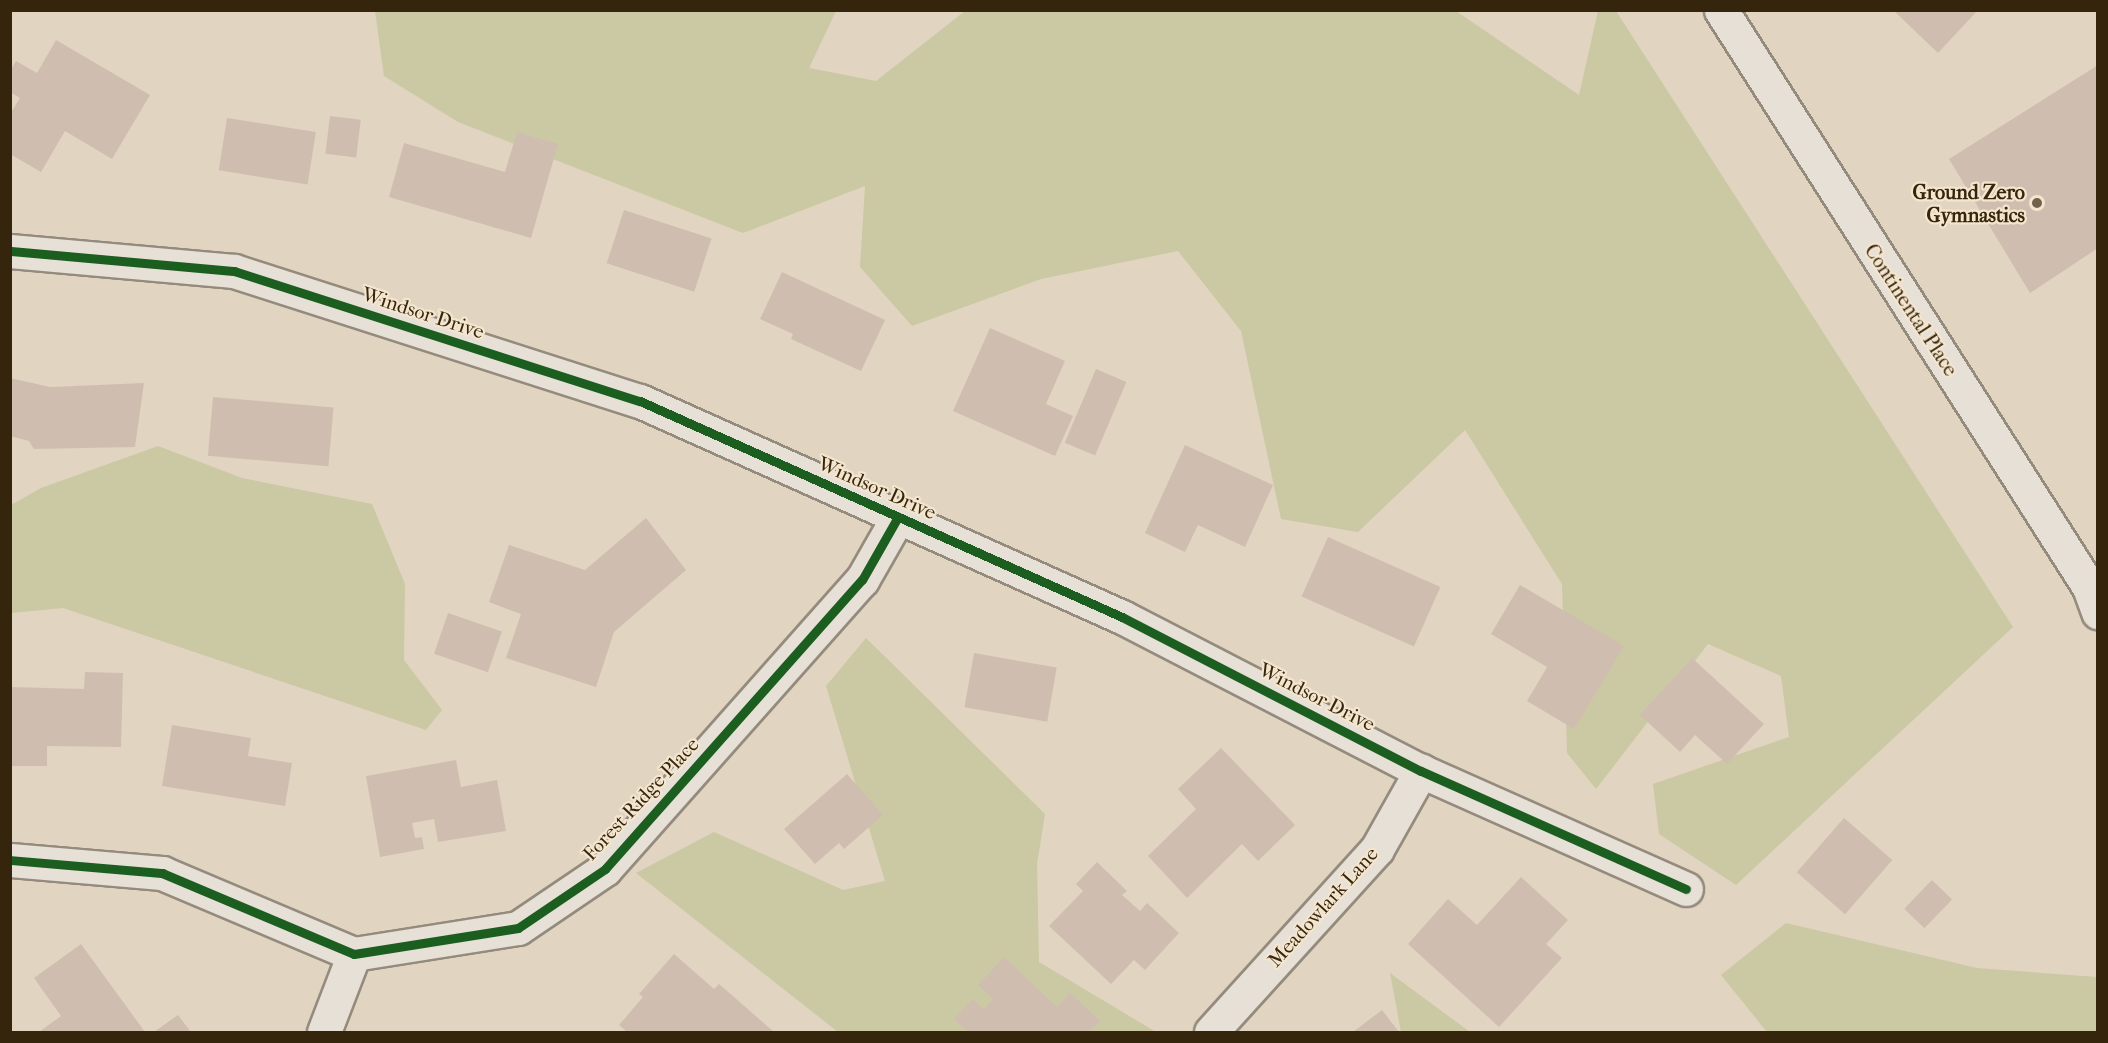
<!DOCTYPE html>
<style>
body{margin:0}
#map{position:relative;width:2108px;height:1043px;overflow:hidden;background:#e1d4c1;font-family:"IM FELL French Canon",serif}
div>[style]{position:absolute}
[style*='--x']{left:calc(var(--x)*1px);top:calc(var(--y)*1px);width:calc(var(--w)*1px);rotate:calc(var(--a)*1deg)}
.green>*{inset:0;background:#cbc8a4}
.building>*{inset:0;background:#cfbeb0;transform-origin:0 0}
.roads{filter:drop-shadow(2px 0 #948b7d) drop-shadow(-2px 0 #948b7d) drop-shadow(0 2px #948b7d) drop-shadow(0 -2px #948b7d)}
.minor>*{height:33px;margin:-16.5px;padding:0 16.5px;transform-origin:16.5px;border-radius:16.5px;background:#e7e0d6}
.cycleway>*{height:9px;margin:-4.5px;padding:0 4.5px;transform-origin:4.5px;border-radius:4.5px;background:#1b5e20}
.dots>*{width:16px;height:16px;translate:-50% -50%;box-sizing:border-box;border:3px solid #f4e5ce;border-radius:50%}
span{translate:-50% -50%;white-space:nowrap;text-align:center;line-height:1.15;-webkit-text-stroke:4.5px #f4e5ce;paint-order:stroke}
.poi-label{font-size:20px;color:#36250d;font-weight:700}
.right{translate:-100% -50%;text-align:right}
.street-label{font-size:20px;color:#36250d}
.frame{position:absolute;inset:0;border:12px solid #36250d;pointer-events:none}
</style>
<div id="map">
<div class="green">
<i style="clip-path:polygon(375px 11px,836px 11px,809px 68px,876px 81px,965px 11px,1456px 11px,1579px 95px,1598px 11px,1616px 11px,2013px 627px,1736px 885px,1659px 834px,1653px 784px,1789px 737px,1781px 676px,1708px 644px,1596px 789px,1567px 753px,1562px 584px,1465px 430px,1358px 532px,1281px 519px,1241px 331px,1178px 251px,1041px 279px,912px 326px,860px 267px,865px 186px,743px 233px,458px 122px,384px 76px)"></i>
<i style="clip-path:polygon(158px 446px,242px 478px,372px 504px,405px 584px,404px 660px,442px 710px,426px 730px,63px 608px,11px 613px,11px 505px,41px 488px)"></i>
<i style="clip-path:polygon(866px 638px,1045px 814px,1037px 864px,1039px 962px,1156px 1032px,838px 1032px,636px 873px,714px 832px,843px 890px,885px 881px,826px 686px)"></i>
<i style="clip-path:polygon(1786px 923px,1977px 968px,2097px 977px,2097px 1032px,1767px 1032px,1721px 975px)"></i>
<i style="clip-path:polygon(1390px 973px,1470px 1032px,1401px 1032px)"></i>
</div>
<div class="building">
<i style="clip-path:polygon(1893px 10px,1978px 10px,1938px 53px)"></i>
<i style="clip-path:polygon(56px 40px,150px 95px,112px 159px,65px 131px,41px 172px,10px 154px,10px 114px,20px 98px,10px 92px,10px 71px,16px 61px,37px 73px)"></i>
<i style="clip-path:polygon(2098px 65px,2098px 248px,2030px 293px,1949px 159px)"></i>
<i style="left:330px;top:116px;width:31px;height:38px;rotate:7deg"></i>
<i style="left:227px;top:118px;width:90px;height:53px;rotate:9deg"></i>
<i style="clip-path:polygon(517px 132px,558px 144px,531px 238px,389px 197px,404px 143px,505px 172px)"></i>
<i style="left:624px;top:210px;width:92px;height:56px;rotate:18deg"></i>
<i style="clip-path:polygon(782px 272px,885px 320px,861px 371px,791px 339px,793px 334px,760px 319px)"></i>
<i style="clip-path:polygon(990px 328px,1065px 361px,1046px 404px,1073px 416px,1055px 456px,953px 411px)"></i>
<i style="left:1096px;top:369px;width:33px;height:80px;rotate:23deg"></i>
<i style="clip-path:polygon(10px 378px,50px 387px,144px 383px,135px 447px,34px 449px,29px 441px,10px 436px)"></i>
<i style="left:213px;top:397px;width:121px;height:59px;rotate:5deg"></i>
<i style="clip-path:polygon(1185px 445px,1273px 485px,1245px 547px,1198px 525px,1185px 552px,1145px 533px)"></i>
<i style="clip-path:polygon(646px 518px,686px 570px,614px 632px,596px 687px,506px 658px,521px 614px,489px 602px,509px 545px,585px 570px)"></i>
<i style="left:1328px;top:537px;width:123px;height:65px;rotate:24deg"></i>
<i style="clip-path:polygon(1520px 585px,1624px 646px,1574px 729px,1527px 701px,1547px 667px,1491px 634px)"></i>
<i style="left:448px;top:613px;width:57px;height:43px;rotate:19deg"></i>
<i style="left:974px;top:653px;width:84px;height:55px;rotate:10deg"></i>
<i style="clip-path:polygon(1692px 658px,1764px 724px,1727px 764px,1695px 735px,1680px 752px,1640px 715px)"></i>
<i style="clip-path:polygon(85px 672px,123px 673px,121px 747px,47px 746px,47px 766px,10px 766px,10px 687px,84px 689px)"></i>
<i style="clip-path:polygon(172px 725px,251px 738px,248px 756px,292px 763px,285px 806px,162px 786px)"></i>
<i style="clip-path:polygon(1221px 748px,1295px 825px,1258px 861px,1242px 844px,1187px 898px,1148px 856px,1196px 809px,1178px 789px)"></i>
<i style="clip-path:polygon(456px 760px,461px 787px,497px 780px,506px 831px,438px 842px,434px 819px,412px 823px,415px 838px,422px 837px,424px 849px,380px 857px,366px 776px)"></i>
<i style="clip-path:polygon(847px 774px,883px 815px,844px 849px,839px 843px,815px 864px,784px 829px)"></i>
<i style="left:1844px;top:818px;width:64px;height:72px;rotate:41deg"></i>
<i style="clip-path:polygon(1097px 862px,1127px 891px,1122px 895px,1140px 911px,1147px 903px,1179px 933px,1145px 970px,1134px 960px,1111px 984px,1049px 926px,1083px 891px,1076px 884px)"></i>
<i style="clip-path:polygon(1521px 877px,1568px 920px,1546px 944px,1562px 958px,1499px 1027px,1408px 944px,1448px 899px,1477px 925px)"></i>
<i style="left:1932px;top:880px;width:28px;height:40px;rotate:44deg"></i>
<i style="clip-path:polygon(81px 944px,145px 1032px,39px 1032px,61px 1016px,34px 978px)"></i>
<i style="clip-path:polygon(674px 954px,714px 989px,719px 984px,774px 1032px,627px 1032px,619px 1025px,643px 997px,639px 994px)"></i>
<i style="clip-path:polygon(1004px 957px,1057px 1007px,1070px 993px,1100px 1021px,1089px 1032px,968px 1032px,954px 1019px,973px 999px,984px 1010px,993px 999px,978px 985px)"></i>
<i style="clip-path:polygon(1382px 1010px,1399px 1032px,1353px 1032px)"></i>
<i style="clip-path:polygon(178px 1015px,191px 1032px,154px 1032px)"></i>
</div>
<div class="roads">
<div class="minor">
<i style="--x:1721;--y:10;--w:684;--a:57.47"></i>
<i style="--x:2089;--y:587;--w:27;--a:70"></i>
<i style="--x:10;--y:251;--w:225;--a:5.1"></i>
<i style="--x:234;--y:271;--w:426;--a:17.8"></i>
<i style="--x:640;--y:401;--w:528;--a:24.14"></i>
<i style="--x:1122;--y:617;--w:336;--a:27.3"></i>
<i style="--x:1421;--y:771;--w:290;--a:24"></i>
<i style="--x:10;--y:860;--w:153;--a:4.9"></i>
<i style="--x:162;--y:873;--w:208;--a:22.9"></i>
<i style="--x:354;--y:954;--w:166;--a:-9"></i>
<i style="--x:518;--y:928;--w:105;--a:-34.1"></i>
<i style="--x:605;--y:869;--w:387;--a:-48.4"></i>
<i style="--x:862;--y:580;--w:73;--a:-60.3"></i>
<i style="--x:324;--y:1032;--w:84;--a:-69"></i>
<i style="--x:1211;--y:1032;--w:247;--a:-47.8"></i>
<i style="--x:1377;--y:849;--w:90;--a:-60.6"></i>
</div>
</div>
<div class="cycleway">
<i style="--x:10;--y:251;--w:225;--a:5.1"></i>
<i style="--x:234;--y:271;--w:426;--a:17.8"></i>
<i style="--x:640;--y:401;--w:528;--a:24.14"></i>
<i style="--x:1122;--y:617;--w:336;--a:27.3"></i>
<i style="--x:1421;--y:771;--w:290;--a:24"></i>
<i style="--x:10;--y:860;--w:153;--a:4.9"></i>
<i style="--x:162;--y:873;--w:208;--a:22.9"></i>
<i style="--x:354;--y:954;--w:166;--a:-9"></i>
<i style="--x:518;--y:928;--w:105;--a:-34.1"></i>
<i style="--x:605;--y:869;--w:387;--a:-48.4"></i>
<i style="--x:862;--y:580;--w:73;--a:-60.3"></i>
</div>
<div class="dots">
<i style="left:2037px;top:203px;background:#72624c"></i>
</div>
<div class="poi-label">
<span class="right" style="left:2025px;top:204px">Ground Zero<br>Gymnastics</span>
</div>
<div class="street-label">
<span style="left:1911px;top:310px;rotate:57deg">Continental Place</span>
<span style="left:423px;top:313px;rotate:18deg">Windsor Drive</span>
<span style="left:877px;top:488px;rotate:24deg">Windsor Drive</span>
<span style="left:1317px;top:697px;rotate:27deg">Windsor Drive</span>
<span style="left:641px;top:799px;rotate:-47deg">Forest Ridge Place</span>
<span style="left:1323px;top:907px;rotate:-48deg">Meadowlark Lane</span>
</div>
<div class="frame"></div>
</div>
